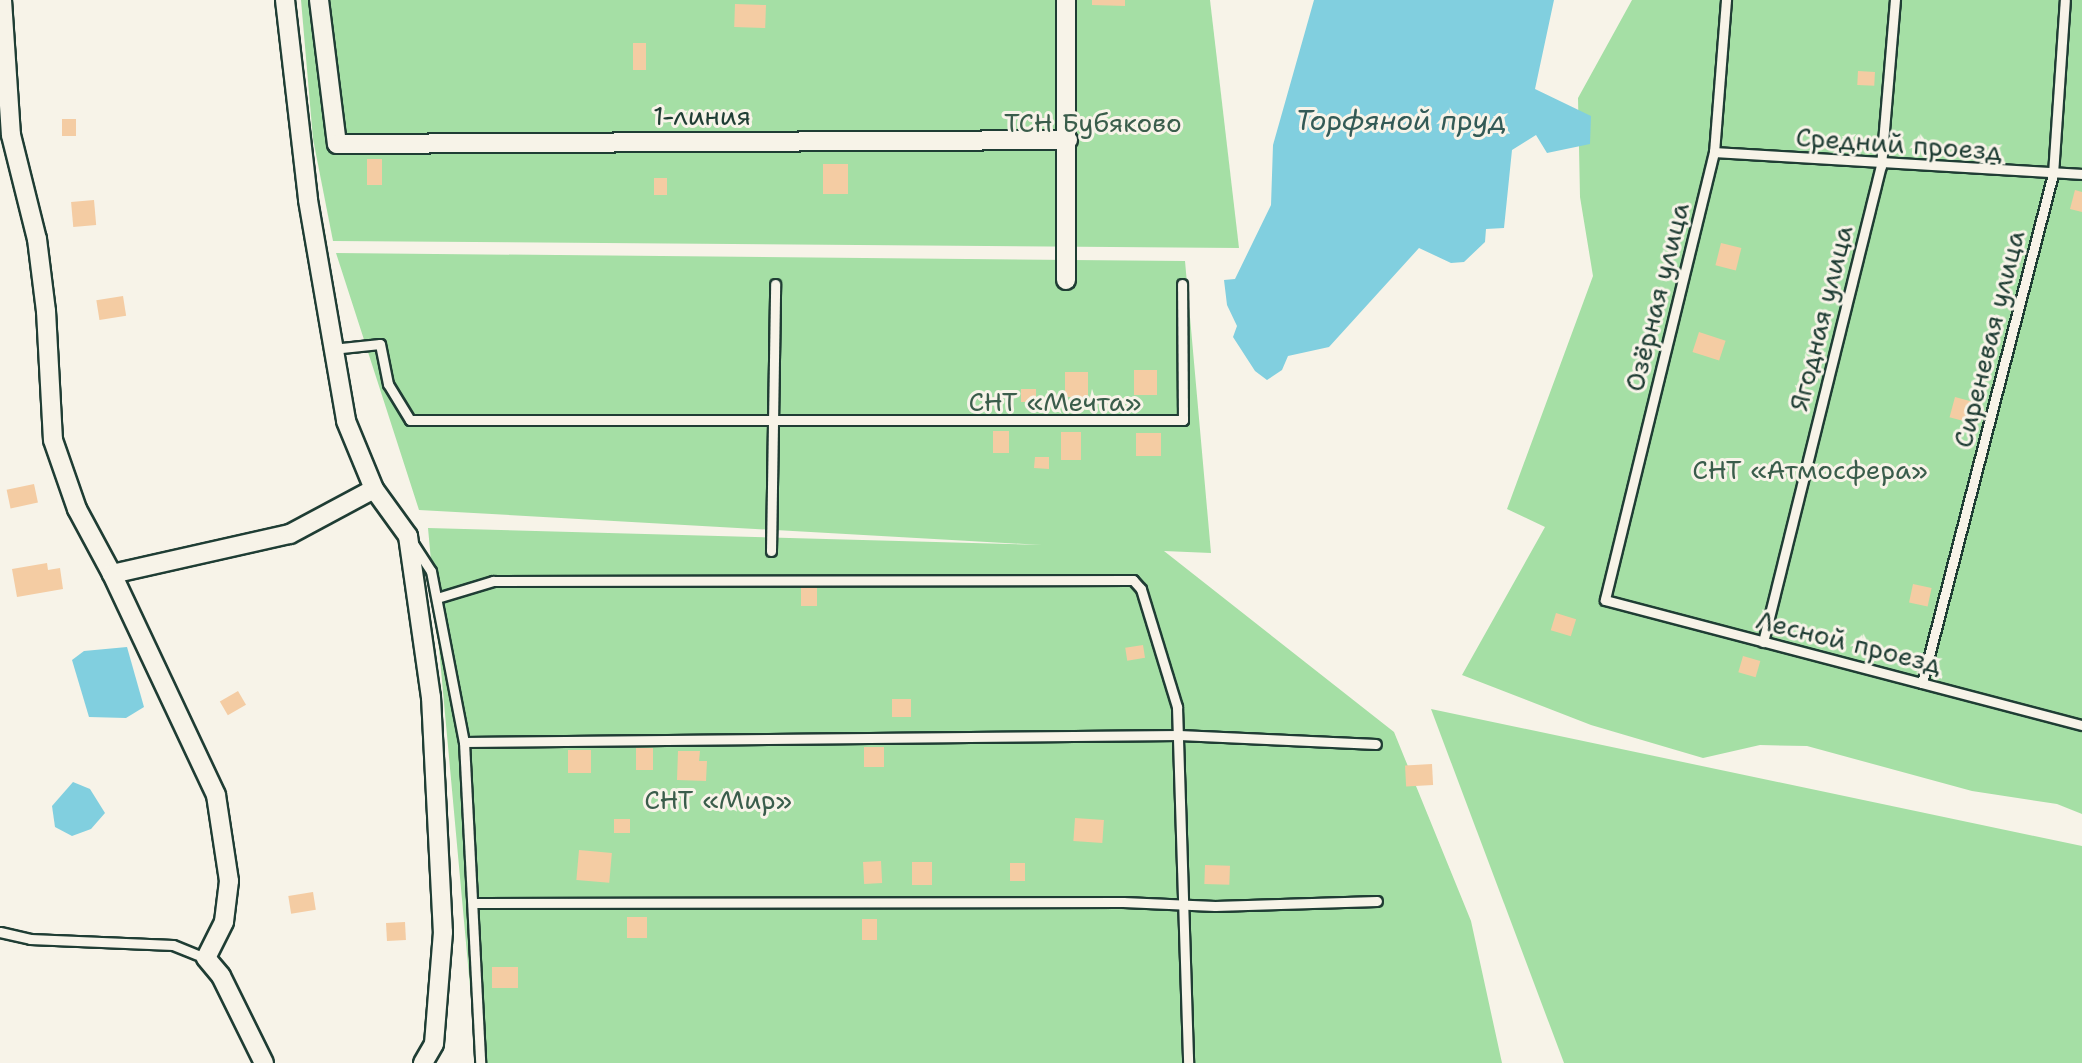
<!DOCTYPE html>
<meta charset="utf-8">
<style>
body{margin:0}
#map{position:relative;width:2082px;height:1063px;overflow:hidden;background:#f7f3e8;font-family:"Shantell Sans",sans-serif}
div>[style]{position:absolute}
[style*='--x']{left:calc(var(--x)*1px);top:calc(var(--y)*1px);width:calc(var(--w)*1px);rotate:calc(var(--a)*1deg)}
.green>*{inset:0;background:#a5dfa5}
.water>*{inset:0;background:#81cfdf}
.building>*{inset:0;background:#f4cca3;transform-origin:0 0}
.roads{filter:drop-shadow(2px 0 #1f3d34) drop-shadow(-2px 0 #1f3d34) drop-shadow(0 2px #1f3d34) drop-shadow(0 -2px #1f3d34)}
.lane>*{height:9px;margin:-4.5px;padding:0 4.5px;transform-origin:4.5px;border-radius:4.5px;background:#f7f3e8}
.street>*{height:18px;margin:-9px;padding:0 9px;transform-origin:9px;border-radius:9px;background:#f7f3e8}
span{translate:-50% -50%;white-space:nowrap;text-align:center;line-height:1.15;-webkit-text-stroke:6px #f7f3e8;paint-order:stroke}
.street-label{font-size:26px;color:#1f3d34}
.park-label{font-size:26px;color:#3a5d4b}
.water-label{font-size:28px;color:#335a56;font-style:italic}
</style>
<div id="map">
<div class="green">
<i style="clip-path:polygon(301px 0,1210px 0,1239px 248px,333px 241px,313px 139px)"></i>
<i style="clip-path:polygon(1632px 0,2082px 0,2082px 814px,2057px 804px,1972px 791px,1807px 746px,1760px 745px,1703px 758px,1591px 725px,1462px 675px,1545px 527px,1507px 509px,1593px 276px,1580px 197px,1578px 98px)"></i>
<i style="clip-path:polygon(336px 253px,1185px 261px,1211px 553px,1164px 551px,1394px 732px,1471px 921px,1502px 1063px,477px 1063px,428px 528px,1042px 545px,419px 510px)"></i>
<i style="clip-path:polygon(1431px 709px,2082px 846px,2082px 1063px,1564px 1063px)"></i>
</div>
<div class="water">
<i style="clip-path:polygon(1314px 0,1554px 0,1535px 89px,1591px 116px,1590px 144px,1547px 153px,1536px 135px,1512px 150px,1504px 228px,1486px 229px,1485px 242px,1464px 262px,1451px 263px,1419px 248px,1329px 347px,1288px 356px,1282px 370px,1267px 380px,1255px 371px,1233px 337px,1237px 326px,1227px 305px,1224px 280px,1235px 279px,1271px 205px,1273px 145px)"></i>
<i style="clip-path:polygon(127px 647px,144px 707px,126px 718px,89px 717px,72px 660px,84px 651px)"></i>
<i style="clip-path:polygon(73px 782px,90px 789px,105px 813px,91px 829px,72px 836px,55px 827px,52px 806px)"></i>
</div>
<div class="building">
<i style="clip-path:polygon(1092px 0,1125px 0,1125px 6px,1092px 5px)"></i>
<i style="left:735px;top:4px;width:31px;height:23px;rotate:2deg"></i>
<i style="left:633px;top:43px;width:13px;height:27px"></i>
<i style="left:1858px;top:71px;width:17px;height:14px;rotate:3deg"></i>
<i style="left:62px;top:119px;width:14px;height:17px"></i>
<i style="left:367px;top:159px;width:15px;height:26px"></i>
<i style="left:823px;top:164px;width:25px;height:30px"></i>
<i style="left:654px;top:178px;width:13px;height:17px"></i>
<i style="clip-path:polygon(2075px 190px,2082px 192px,2082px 212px,2070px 209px)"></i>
<i style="left:94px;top:200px;width:25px;height:23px;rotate:85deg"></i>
<i style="left:1721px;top:243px;width:21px;height:23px;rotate:14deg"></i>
<i style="left:123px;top:296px;width:20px;height:27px;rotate:81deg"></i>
<i style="left:1699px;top:332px;width:28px;height:21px;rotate:18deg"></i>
<i style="left:1134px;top:370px;width:23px;height:25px"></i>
<i style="left:1065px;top:372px;width:23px;height:25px"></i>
<i style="left:1021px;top:389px;width:15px;height:13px"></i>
<i style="left:1955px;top:397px;width:28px;height:21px;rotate:15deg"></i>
<i style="left:993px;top:431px;width:16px;height:22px"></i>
<i style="left:1061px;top:432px;width:20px;height:28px"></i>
<i style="left:1136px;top:433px;width:25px;height:23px"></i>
<i style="clip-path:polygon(1035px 457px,1049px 457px,1049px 469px,1034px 468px)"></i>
<i style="left:34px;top:484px;width:19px;height:28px;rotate:78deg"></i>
<i style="clip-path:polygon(47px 563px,48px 570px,60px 568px,63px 589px,17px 597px,12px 569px)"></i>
<i style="left:1913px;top:584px;width:19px;height:19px;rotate:12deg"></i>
<i style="left:817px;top:587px;width:19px;height:16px;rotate:90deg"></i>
<i style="left:1556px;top:613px;width:21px;height:18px;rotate:17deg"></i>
<i style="left:1143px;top:645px;width:13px;height:18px;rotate:81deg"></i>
<i style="left:1743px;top:656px;width:18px;height:17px;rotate:16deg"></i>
<i style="left:238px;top:691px;width:16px;height:21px;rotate:60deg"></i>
<i style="left:892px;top:699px;width:19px;height:18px"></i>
<i style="left:864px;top:747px;width:20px;height:20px"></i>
<i style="left:653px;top:748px;width:22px;height:17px;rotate:90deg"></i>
<i style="left:568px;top:750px;width:23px;height:23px"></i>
<i style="clip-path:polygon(678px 751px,700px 751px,699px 761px,707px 761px,706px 781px,677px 780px)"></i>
<i style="left:1432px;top:764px;width:21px;height:27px;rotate:87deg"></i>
<i style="left:1075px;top:818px;width:29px;height:23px;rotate:4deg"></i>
<i style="left:614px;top:819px;width:16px;height:14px"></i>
<i style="left:579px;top:850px;width:33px;height:30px;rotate:5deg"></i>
<i style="left:881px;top:861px;width:22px;height:18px;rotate:87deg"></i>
<i style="left:912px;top:862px;width:20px;height:23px"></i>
<i style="left:1010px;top:863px;width:15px;height:18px"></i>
<i style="left:1205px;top:865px;width:25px;height:19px;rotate:2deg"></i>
<i style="left:313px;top:892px;width:18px;height:25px;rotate:81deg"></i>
<i style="left:627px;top:917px;width:20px;height:21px"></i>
<i style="left:862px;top:919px;width:15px;height:21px"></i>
<i style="left:405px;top:922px;width:18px;height:19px;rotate:87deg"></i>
<i style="left:492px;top:967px;width:26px;height:21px"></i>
</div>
<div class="roads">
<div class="lane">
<i style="--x:1726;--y:0;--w:152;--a:94.5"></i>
<i style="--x:1714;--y:152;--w:461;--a:103.7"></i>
<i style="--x:1605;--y:600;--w:493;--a:14.7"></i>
<i style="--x:1714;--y:152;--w:369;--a:3.4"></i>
<i style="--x:332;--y:349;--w:48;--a:-5.9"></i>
<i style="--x:380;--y:344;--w:41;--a:78.7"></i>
<i style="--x:388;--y:384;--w:42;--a:58.6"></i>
<i style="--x:410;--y:420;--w:773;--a:0"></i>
<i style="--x:1183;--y:420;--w:136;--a:-90.4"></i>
<i style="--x:414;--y:545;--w:31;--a:57"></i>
<i style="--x:431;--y:571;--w:174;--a:79.1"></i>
<i style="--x:464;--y:742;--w:321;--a:87.1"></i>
<i style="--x:771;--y:551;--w:267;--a:-89.1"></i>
<i style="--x:437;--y:598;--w:59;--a:-16.9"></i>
<i style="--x:493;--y:581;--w:640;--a:-0.09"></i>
<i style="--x:1133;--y:580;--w:12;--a:48"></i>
<i style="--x:1141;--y:589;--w:123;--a:73"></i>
<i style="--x:1177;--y:707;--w:356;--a:88.2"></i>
<i style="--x:1763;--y:642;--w:490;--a:-76.1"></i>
<i style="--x:1881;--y:166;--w:167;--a:-85.2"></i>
<i style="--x:1922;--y:683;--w:526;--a:-75.57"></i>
<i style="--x:2053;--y:174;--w:174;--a:-86.1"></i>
<i style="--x:464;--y:742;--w:715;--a:-0.56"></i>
<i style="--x:1179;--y:735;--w:197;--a:2.6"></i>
<i style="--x:476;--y:903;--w:647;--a:-0.09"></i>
<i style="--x:1123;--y:902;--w:92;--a:2.5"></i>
<i style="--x:1215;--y:906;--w:162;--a:-1.8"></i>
<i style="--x:0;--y:932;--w:31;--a:13"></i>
<i style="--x:30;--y:939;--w:143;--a:2.4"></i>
<i style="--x:173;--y:945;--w:35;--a:22"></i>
</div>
<div class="street">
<i style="--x:2;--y:0;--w:135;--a:86.2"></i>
<i style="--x:11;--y:135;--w:107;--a:76"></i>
<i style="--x:37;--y:239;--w:73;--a:82.9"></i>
<i style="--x:46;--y:311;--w:129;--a:86.9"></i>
<i style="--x:53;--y:440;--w:73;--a:70.8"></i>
<i style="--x:77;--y:509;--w:74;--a:61.7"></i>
<i style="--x:112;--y:574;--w:182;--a:-12.7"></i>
<i style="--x:290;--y:534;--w:95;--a:-28.2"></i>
<i style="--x:285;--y:0;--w:201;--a:83.4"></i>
<i style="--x:308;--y:200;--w:224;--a:80.2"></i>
<i style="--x:346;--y:421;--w:74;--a:67.6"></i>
<i style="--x:374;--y:489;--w:58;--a:54.1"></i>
<i style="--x:408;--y:536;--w:163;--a:81.9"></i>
<i style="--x:431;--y:697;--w:235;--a:87.1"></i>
<i style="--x:443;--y:932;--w:112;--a:94.6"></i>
<i style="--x:434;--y:1044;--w:22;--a:120"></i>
<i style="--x:319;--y:0;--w:145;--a:82.9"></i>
<i style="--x:337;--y:144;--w:731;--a:-0.31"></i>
<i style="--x:1066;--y:280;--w:280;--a:-90"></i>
<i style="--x:112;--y:574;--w:244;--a:64.8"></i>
<i style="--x:216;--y:795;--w:87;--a:81.4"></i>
<i style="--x:229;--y:881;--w:41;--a:97"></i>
<i style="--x:224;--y:922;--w:40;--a:116.6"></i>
<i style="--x:206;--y:958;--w:23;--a:50"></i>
<i style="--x:221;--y:976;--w:97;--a:63.7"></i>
</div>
</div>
<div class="street-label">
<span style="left:702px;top:116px">1-линия</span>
<span style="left:1899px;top:144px;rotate:4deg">Средний проезд</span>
<span style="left:1657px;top:297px;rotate:-76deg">Озёрная улица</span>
<span style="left:1821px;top:318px;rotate:-76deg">Ягодная улица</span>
<span style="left:1989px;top:339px;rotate:-76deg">Сиреневая улица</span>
<span style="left:1849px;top:642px;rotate:14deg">Лесной проезд</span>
</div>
<div class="park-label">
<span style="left:1093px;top:123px">ТСН Бубяково</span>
<span style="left:1055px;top:402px">СНТ «Мечта»</span>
<span style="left:1810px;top:470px">СНТ «Атмосфера»</span>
<span style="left:718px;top:800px">СНТ «Мир»</span>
</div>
<div class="water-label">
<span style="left:1401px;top:120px">Торфяной пруд</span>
</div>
</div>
